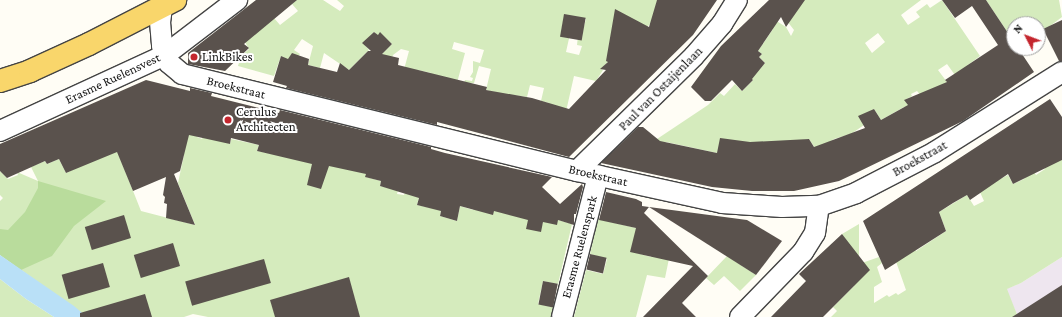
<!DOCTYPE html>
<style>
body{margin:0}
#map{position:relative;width:1062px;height:317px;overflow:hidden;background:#fffdf5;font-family:"Crimson Pro",serif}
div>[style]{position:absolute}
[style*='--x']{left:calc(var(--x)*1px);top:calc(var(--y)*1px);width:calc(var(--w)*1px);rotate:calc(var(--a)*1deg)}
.industrial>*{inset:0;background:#eee6ef}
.green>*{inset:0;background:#d5ebbd}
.forest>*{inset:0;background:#b9dc9c}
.water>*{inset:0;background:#b9e0f7}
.building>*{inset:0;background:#5a524d;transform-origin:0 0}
.roads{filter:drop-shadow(1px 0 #444) drop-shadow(-1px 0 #444) drop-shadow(0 1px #444) drop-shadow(0 -1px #444)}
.minor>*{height:20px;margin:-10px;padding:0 10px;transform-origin:10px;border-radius:10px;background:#fff}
.major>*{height:22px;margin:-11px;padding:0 11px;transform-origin:11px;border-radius:11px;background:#f9d66b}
.dots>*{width:11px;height:11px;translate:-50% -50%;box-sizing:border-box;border:2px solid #fff;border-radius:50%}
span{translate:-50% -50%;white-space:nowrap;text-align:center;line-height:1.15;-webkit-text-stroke:4px #fff;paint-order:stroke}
.poi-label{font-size:13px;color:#111}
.left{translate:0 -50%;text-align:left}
.street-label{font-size:13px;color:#111}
.north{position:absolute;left:1006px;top:16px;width:40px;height:40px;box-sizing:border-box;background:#fff;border:1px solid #a0a0a0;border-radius:50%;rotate:312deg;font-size:11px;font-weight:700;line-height:16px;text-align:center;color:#111}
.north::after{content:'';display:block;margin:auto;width:14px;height:18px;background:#c4262e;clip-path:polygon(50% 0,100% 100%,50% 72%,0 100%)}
</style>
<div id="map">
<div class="industrial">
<i style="clip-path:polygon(1062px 257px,1062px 317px,1018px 317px,1006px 289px,1021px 283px)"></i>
</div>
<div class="green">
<i style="clip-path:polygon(evenodd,296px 0,323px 0,340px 11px,344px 6px,337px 0,666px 0,663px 3px,657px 1px,652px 22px,645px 29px,653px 37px,646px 44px,638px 36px,629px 45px,610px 42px,607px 60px,609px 61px,601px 69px,603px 70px,596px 81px,574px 76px,565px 116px,552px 114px,553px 109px,548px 108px,549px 103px,541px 101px,544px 88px,530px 85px,527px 97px,513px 95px,508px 113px,495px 110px,499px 93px,486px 90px,491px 69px,479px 66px,474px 83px,471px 83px,469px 95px,455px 92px,457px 83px,444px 80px,443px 84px,429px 81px,431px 73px,418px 70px,415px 81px,402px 77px,409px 51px,401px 49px,393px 55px,390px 65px,382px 63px,368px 81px,368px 87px,362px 86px,364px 79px,358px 77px,392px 44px,383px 36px,381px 38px,374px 32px,363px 43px,369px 50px,349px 70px,324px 53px,320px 68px,308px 65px,313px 46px,302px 39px,294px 50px,300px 54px,293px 63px,281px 56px,274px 76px,238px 66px,241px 56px,249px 49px,245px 42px,274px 18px,280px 25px,298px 11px,292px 4px,296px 0,574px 16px,586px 19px,581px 36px,578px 36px,577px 45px,582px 46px,579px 55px,566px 52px,574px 16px,296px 0,454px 42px,484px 50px,480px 63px,473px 61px,473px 72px,470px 77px,473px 78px,472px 81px,465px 80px,463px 85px,457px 83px,465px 53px,452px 49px,454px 42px)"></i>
<i style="clip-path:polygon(evenodd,804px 0,921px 0,901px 15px,908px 25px,920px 17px,916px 12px,927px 4px,930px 8px,942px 0,980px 56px,968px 65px,975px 75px,965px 89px,947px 64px,938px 70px,947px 82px,923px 98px,917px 91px,911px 94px,912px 96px,905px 100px,910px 108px,904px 107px,881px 120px,874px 109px,864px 125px,851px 134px,834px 139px,817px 151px,809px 139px,717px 153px,666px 142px,661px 146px,657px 139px,708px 105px,720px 93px,724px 96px,735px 84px,742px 91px,753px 80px,748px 75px,755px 67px,759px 70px,765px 63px,759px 57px,762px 54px,758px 51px,773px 29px,775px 20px,786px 27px,791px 36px,794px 30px,787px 21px,804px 0,878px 33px,885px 42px,872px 53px,865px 43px,878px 33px)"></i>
<i style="clip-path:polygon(986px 0,1059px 0,1062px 17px,1038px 35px,1038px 24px,1014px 24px,1014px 42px)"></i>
<i style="clip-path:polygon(200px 126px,197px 137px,202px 139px,204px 132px,230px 144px,231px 139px,259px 145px,257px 151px,354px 170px,367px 174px,366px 177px,381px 181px,380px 186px,398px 190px,397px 194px,404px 195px,407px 187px,421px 190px,417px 205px,441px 210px,440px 216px,457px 221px,460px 206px,473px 210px,475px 203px,515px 216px,517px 207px,540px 232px,543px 222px,558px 220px,572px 224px,558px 284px,543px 281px,538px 304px,553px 307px,551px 317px,208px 317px,193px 314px,184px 317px,87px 317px,0 255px,0 201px,3px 198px,0 195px,0 171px,8px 179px,18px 175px,17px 172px,38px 181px,31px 167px,45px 161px,47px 164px,59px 159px,66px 173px,116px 148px,141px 211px,195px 225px,178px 183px,184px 155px,179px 139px)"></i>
<i style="clip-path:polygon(1062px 150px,1062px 257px,1021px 283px,1007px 289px,1018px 317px,831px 317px,837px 311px,833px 307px,854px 286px,854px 266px,842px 234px,859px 224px,859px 264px,879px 257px,882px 263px,877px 267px,882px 282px,874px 287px,874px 303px,887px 295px,889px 297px,896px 293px,898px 295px,906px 290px,893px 253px,912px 243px,916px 251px,946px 231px,939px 212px,967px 195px,974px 206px,984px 201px,979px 190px,1008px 175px,1013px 184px,1024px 179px,1032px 169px,1036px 175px,1045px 169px,1044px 167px)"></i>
<i style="clip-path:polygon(598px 219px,636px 228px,637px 253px,651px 257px,654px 245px,671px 249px,665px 278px,647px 275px,636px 317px,574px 317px,586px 270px,603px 274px,607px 259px,590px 254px)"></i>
<i style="clip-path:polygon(727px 256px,756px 275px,740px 291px,724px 276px,714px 285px,706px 278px)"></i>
<i style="clip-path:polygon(0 279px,26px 299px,54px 317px,0 317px)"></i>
</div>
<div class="forest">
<i style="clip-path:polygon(38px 181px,106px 201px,74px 226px,52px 256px,21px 270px,0 255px,0 229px,8px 230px,25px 212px,38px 188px)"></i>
</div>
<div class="water">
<i style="clip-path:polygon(0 255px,74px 306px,87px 317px,54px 317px,26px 299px,0 279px)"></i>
</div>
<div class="building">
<i style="clip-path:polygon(256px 0,297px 0,244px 44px,249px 48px,225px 71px,188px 64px,188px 53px)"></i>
<i style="clip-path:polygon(657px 0,717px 0,693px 35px,569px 157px,437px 122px,437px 125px,286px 88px,287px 86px,273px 82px,281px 56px,288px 59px,292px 53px,309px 59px,308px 65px,337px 72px,340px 63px,349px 70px,368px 51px,371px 51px,362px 43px,374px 32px,378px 35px,380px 32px,392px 44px,382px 54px,399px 58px,398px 65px,487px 87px,486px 90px,532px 98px,569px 109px,606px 70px,600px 69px,608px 62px,606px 61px,615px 9px,649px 27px)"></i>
<i style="clip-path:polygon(769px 0,805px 0,786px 27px,781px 17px,758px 51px,762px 54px,759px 57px,765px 63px,752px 79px,753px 80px,742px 91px,732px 80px,711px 101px,705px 101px,691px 87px,721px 46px)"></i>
<i style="clip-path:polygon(942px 0,986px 0,1014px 42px,1014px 48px,1018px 48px,1034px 72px,963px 121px,856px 173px,839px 181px,794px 191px,752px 191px,712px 187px,601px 163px,638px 127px,643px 127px,660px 141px,717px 153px,720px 138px,750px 142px,809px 139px,814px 147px,865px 128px,858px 116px,874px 109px,881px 120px,908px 105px,904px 100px,947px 82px,945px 80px,998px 45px,972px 6px,955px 18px)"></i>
<i style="left:564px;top:14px;width:22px;height:23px;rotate:10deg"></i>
<i style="clip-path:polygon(1062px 20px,1062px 61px,1059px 61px,1043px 29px)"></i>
<i style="clip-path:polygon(146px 80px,190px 91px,190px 88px,212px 93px,211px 96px,279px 113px,280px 110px,431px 147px,431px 149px,445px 153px,552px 177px,542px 187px,560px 204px,582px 184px,583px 187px,576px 214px,574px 214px,574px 225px,558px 220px,557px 225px,543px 222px,541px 232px,526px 229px,528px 220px,494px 211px,493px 215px,460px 206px,457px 221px,440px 216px,441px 211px,417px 205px,419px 198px,380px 186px,381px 181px,365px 177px,366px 174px,329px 166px,321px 189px,307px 185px,312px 164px,257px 151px,259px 145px,231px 138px,230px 144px,189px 135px,180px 171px,174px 174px,195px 225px,166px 218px,167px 204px,164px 203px,165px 197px,163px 195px,166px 177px,133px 191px,117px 152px,66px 173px,59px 159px,47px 164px,45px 161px,7px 178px,0 171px,0 144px)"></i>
<i style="clip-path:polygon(1050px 99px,1062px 117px,1062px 160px,1013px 184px,1008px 174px,970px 200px,967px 195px,953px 203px,939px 212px,946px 231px,885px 270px,863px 221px)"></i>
<i style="clip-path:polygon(606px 192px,636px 199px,642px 202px,642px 206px,649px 207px,644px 213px,708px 276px,682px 303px,696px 317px,643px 317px,693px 266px,630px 252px,636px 228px,599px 220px)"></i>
<i style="clip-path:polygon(649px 207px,747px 220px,782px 241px,756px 275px)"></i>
<i style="left:124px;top:215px;width:24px;height:41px;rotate:73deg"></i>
<i style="clip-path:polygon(842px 234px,870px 270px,823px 317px,771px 317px,806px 281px,799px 274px)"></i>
<i style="left:173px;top:243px;width:24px;height:41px;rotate:73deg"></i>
<i style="left:590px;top:254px;width:17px;height:16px;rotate:13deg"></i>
<i style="left:264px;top:259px;width:25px;height:82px;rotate:74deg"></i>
<i style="left:103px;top:263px;width:25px;height:43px;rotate:74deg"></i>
<i style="clip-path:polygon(349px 277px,360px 317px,275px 317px,270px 300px)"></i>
<i style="left:543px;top:281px;width:15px;height:24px;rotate:11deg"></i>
<i style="clip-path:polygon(1062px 285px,1062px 317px,1012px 317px)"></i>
<i style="clip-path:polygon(145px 294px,152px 317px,80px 317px,80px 313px)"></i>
</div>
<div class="roads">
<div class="minor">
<i style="--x:162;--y:8;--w:14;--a:98"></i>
<i style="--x:160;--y:22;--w:24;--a:85"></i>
<i style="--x:162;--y:46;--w:18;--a:68"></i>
<i style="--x:169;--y:63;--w:17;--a:40"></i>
<i style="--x:182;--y:74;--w:407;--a:13.8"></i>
<i style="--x:577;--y:171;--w:148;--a:12.4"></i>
<i style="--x:722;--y:203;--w:60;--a:3.8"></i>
<i style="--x:782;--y:207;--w:37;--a:-2"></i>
<i style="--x:819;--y:206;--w:39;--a:-19"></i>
<i style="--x:856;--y:193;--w:89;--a:-27.4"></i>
<i style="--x:935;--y:152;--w:150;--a:-32.2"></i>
<i style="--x:0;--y:131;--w:182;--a:-24.7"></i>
<i style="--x:165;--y:55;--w:91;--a:-37.4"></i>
<i style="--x:577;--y:171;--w:164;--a:-44.5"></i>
<i style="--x:694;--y:56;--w:43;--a:-48.8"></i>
<i style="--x:722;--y:24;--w:28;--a:-58"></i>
<i style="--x:562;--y:317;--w:146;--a:-75.7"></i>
<i style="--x:740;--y:317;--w:91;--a:-45.9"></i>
<i style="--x:803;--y:252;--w:22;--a:-58"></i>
<i style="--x:815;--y:233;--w:27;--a:-82"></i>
</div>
<div class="major">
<i style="--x:0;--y:81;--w:32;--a:-18"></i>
<i style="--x:30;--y:71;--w:65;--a:-24.6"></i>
<i style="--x:89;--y:44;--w:97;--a:-27.1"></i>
</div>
</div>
<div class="dots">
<i style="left:194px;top:57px;background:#c4262e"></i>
<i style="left:228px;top:120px;background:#c4262e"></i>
</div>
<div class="poi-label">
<span class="left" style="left:202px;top:57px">LinkBikes</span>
<span class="left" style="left:236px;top:120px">Cerulus<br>Architecten</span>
</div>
<div class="street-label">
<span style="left:113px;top:79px;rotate:-25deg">Erasme Ruelensvest</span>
<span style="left:236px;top:88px;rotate:14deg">Broekstraat</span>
<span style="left:661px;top:89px;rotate:-45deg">Paul van Ostaijenlaan</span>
<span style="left:920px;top:159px;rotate:-29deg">Broekstraat</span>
<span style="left:598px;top:176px;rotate:13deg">Broekstraat</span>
<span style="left:580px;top:247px;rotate:-75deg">Erasme Ruelenspark</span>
</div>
<div class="north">N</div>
</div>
